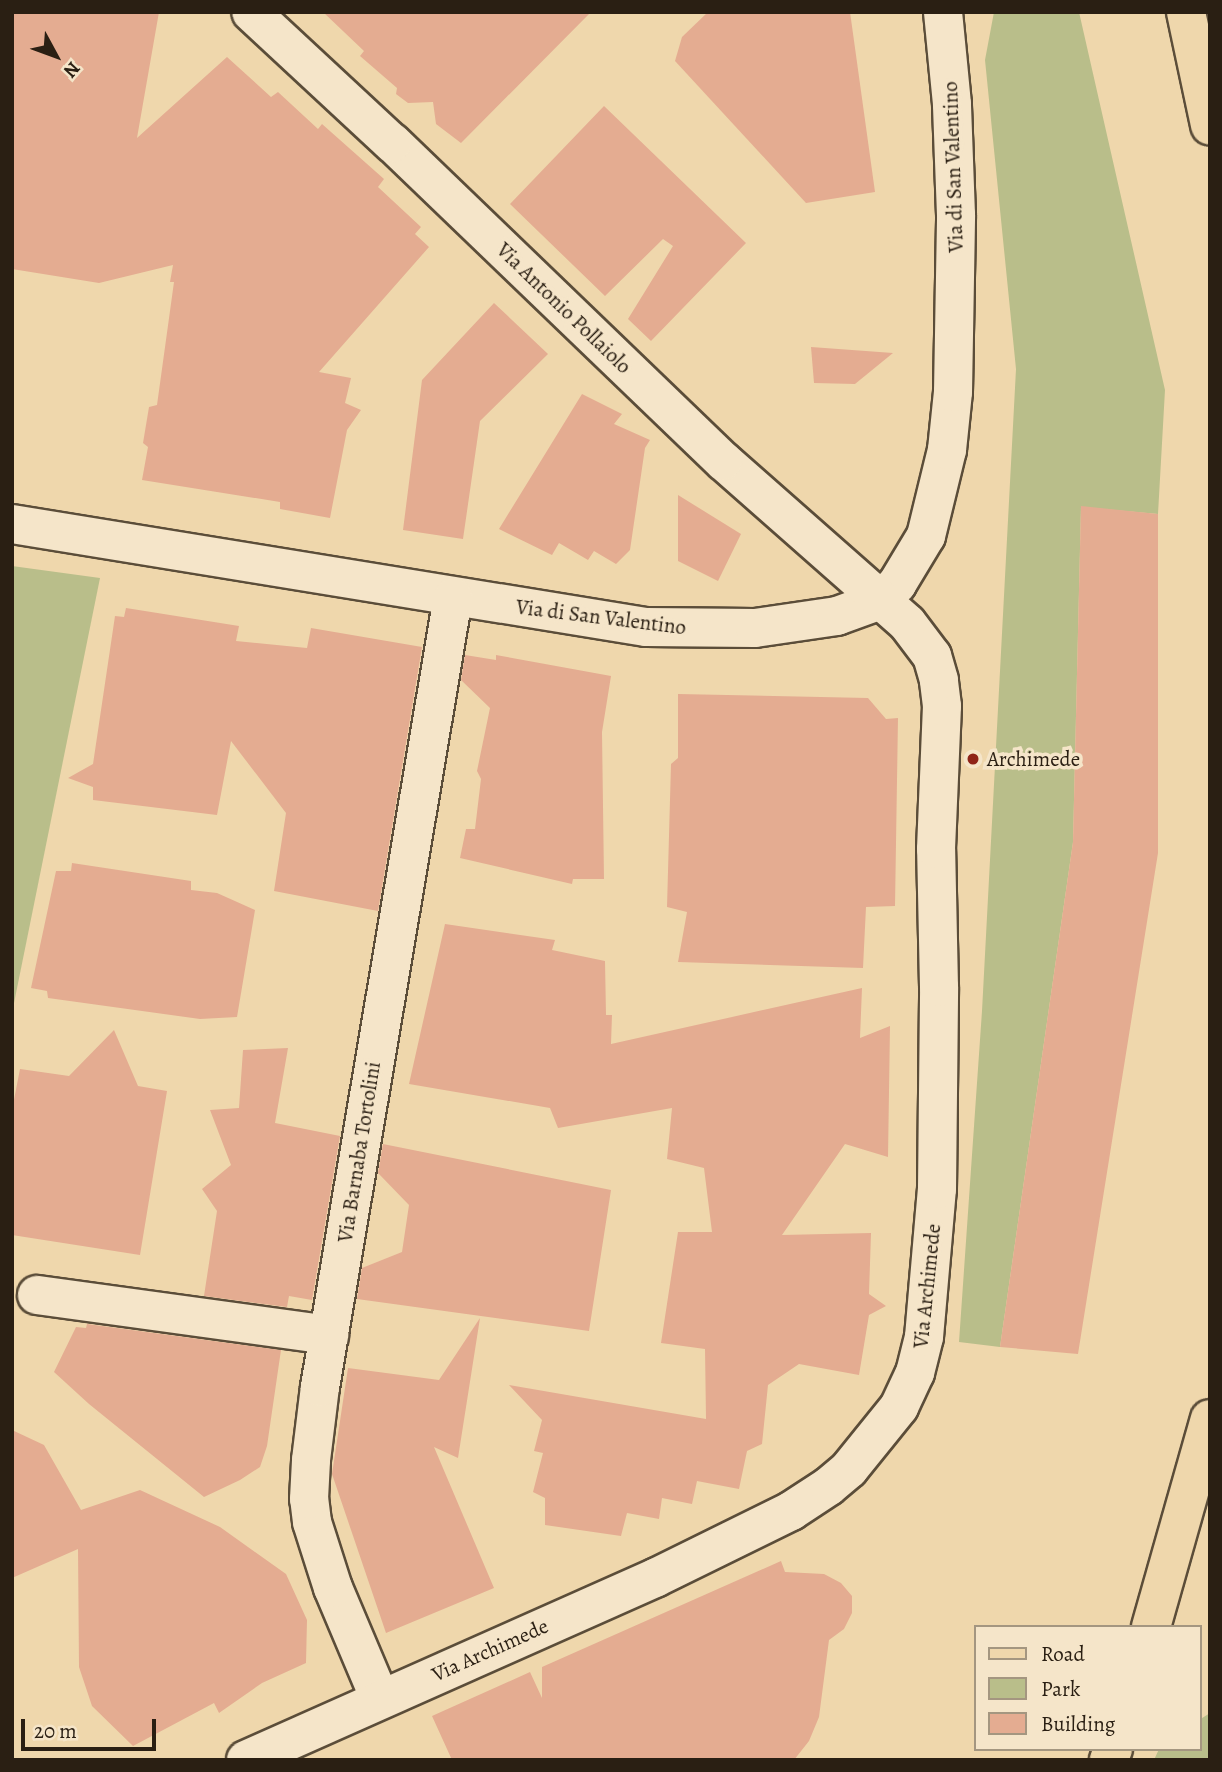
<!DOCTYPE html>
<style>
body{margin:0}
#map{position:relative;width:1222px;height:1772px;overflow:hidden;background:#efd7ac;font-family:Alegreya,serif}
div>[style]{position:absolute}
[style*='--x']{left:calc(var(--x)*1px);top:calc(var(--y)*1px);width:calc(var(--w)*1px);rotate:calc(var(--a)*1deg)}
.green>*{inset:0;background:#b9be8a}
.building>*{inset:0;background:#e4ac91}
.roads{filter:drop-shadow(2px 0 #5b4d39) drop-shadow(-2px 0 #5b4d39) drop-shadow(0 2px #5b4d39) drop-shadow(0 -2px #5b4d39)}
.minor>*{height:38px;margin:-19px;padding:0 19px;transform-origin:19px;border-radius:19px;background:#f5e5c9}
.major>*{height:38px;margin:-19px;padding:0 19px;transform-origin:19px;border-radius:19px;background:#efd7ac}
.dots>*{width:19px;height:19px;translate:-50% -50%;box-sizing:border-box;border:4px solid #f5e5c9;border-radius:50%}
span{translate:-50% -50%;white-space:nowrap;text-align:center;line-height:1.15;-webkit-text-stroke:7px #f5e5c9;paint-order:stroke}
.street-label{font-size:21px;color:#2a1f13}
.poi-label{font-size:21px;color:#2a1f13}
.left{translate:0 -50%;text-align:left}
.frame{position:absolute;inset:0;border:14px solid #2a1f13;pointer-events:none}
.legend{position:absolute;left:974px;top:1625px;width:228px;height:126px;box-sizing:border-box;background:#f5e5c9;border:2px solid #a49680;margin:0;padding:9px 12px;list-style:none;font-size:21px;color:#2a1f13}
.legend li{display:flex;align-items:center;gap:14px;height:35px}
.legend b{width:35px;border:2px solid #a49680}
.north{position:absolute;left:21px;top:21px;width:70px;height:70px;-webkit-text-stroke:5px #f5e5c9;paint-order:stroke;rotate:131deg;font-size:19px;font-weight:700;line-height:28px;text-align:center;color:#2a1f13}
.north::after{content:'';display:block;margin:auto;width:24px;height:32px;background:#2a1f13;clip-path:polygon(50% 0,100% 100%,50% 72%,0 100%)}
.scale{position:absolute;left:21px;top:1719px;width:135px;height:32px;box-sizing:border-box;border:4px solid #2a1f13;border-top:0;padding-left:9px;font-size:21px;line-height:24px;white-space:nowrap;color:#2a1f13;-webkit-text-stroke:5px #f5e5c9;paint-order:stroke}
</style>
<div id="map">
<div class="green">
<i style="clip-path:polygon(994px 12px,1079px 12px,1165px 390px,1158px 514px,1081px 507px,1073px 842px,1000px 1347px,959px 1342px,982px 1011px,1016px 369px,985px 60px)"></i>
<i style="clip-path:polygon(12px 566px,100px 578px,12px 1013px)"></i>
<i style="clip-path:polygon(1210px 1713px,1210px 1760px,1154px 1760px,1159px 1749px,1199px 1749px,1199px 1720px)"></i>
</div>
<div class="building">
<i style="clip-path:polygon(12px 12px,159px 12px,137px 138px,227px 57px,271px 97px,278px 92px,318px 129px,322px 124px,384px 179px,378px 187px,421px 227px,415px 234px,429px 247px,319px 372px,351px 378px,345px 403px,361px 410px,347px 430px,330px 518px,280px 509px,280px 502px,142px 480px,148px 447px,143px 443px,149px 407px,157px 405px,174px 282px,170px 282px,173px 265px,99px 283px,12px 269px)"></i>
<i style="clip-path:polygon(323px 12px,591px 12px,461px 143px,436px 124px,433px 102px,408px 103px,396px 94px,397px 88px,360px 56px,364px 51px)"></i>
<i style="clip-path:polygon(708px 12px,850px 12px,875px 192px,806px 203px,675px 61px,682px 37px)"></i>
<i style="clip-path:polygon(604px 106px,746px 243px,651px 341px,628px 319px,673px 246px,663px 239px,605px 296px,510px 204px)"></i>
<i style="clip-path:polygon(494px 303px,548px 354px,480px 421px,463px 539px,403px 530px,422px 380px)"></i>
<i style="clip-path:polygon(811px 347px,893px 353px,855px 384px,814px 383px)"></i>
<i style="clip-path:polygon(582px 394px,622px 414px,614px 424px,650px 440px,645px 448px,630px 550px,616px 564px,594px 551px,588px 560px,559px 543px,552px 555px,499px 529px)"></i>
<i style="clip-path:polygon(678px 495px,741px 534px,718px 581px,678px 561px)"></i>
<i style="clip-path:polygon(1081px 506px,1158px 514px,1158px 853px,1078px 1354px,1000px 1347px,1073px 842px)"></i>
<i style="clip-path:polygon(126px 608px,239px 626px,236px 641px,307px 648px,311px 628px,422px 647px,378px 911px,274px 891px,286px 813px,231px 741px,217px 815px,93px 800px,93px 787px,68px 778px,93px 764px,115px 616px,124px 617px)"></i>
<i style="clip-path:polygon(465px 655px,496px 660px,496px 655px,611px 676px,602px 732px,604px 879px,573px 879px,572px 884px,460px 858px,466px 829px,475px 829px,481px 779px,477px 771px,490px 708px,461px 680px)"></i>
<i style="clip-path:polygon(678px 694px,868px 698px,886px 719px,898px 718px,895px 906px,866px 907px,863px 968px,678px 962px,687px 912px,667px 907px,671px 764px,678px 758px)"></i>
<i style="clip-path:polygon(72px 863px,191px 881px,191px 890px,217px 893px,255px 910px,237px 1017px,200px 1019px,48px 998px,47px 991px,31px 988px,56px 871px,71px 871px)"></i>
<i style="clip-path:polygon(445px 924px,555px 940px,552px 950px,605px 961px,606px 1015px,612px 1015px,611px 1044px,862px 988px,860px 1038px,890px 1026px,888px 1157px,845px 1144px,782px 1235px,871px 1233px,869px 1294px,886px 1306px,869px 1315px,859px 1375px,799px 1364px,768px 1385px,762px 1444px,747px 1451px,739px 1489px,697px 1481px,692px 1504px,662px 1498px,659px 1519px,627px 1513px,621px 1536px,545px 1525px,545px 1498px,533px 1492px,543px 1453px,534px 1451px,542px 1420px,509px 1385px,706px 1419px,705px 1349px,661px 1343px,678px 1232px,712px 1232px,704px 1168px,667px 1159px,672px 1108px,558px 1128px,550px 1108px,409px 1084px)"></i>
<i style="clip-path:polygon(114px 1030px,138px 1086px,167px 1091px,140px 1255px,12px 1235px,12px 1110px,20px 1069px,69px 1076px)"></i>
<i style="clip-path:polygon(288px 1048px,275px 1123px,340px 1136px,312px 1300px,289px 1296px,287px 1307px,204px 1296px,217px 1211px,202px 1189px,231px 1165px,210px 1110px,239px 1108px,243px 1050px)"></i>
<i style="clip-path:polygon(383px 1144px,611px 1190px,589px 1331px,357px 1299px,362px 1268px,402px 1252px,409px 1205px,378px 1173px)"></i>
<i style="clip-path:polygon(480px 1318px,458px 1458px,434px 1447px,494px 1588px,386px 1633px,332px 1474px,348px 1368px,439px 1380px)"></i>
<i style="clip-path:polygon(87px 1324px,281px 1350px,267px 1446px,260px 1467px,240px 1480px,204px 1497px,89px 1404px,54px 1372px,76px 1327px,86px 1328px)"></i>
<i style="clip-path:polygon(12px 1430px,44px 1445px,81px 1510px,140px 1490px,220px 1527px,286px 1574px,307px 1620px,306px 1663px,262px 1683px,219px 1713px,214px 1703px,133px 1746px,92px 1706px,79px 1667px,78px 1549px,12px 1578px)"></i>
<i style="clip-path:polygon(781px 1561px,785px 1572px,824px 1574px,841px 1583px,852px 1596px,852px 1613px,844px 1629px,829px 1640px,819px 1717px,809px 1741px,794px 1760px,452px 1760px,432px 1716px,530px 1672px,542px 1698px,542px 1667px)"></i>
</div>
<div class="roads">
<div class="minor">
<i style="--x:12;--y:524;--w:642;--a:9.23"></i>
<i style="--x:646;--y:627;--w:109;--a:0.5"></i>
<i style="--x:755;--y:628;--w:83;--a:-8.3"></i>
<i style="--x:837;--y:616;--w:47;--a:-20"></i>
<i style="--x:881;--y:600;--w:23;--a:-45"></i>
<i style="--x:897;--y:584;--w:56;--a:-58.9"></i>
<i style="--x:926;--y:536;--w:89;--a:-76.3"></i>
<i style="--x:947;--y:450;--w:58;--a:-84.1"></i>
<i style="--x:953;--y:392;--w:177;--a:-89"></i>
<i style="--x:956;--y:215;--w:111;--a:-92.1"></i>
<i style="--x:952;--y:104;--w:92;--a:-95.6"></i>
<i style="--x:37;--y:1295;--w:295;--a:7.8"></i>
<i style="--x:380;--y:1699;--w:121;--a:-112.9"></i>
<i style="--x:333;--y:1588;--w:69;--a:-107.7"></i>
<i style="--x:312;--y:1522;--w:23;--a:-97"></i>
<i style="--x:309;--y:1499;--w:39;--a:-87"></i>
<i style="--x:311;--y:1460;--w:74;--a:-83"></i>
<i style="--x:320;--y:1387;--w:801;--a:-80.44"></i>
<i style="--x:246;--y:1760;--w:448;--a:-24"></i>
<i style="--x:655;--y:1578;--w:152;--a:-26.2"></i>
<i style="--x:791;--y:1511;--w:45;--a:-33.3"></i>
<i style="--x:829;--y:1486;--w:26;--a:-40"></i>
<i style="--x:849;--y:1469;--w:80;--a:-51.1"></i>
<i style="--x:899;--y:1407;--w:38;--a:-65"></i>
<i style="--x:915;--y:1373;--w:37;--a:-76"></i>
<i style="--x:924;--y:1337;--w:149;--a:-85"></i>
<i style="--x:937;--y:1189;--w:202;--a:-89.4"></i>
<i style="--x:939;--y:987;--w:138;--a:-91.2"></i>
<i style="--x:936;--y:849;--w:143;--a:-87.6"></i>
<i style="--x:942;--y:706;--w:26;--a:-97"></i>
<i style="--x:939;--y:680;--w:25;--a:-106"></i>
<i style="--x:932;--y:656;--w:41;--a:-127.1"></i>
<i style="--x:907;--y:623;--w:245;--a:-138.6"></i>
<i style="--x:723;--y:461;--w:459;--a:-136.1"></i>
<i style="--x:392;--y:143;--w:192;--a:-137.1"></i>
</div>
<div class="major">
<i style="--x:1186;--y:12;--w:116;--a:78"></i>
<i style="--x:1151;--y:1627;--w:216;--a:-74.2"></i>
<i style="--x:1109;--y:1760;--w:12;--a:-70"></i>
</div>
</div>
<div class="dots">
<i style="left:973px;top:759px;background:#8f2418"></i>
</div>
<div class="street-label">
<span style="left:953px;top:167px;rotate:-92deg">Via di San Valentino</span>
<span style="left:564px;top:308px;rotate:44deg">Via Antonio Pollaiolo</span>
<span style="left:601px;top:617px;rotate:7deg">Via di San Valentino</span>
<span style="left:359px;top:1152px;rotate:-81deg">Via Barnaba Tortolini</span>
<span style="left:927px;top:1286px;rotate:-84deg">Via Archimede</span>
<span style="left:490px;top:1650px;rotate:-24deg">Via Archimede</span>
</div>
<div class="poi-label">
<span class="left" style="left:987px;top:759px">Archimede</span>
</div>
<div class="frame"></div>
<ul class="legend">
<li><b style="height:9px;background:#efd7ac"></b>Road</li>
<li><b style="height:19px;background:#b9be8a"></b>Park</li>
<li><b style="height:19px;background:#e4ac91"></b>Building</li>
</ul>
<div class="north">N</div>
<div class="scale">20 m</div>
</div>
